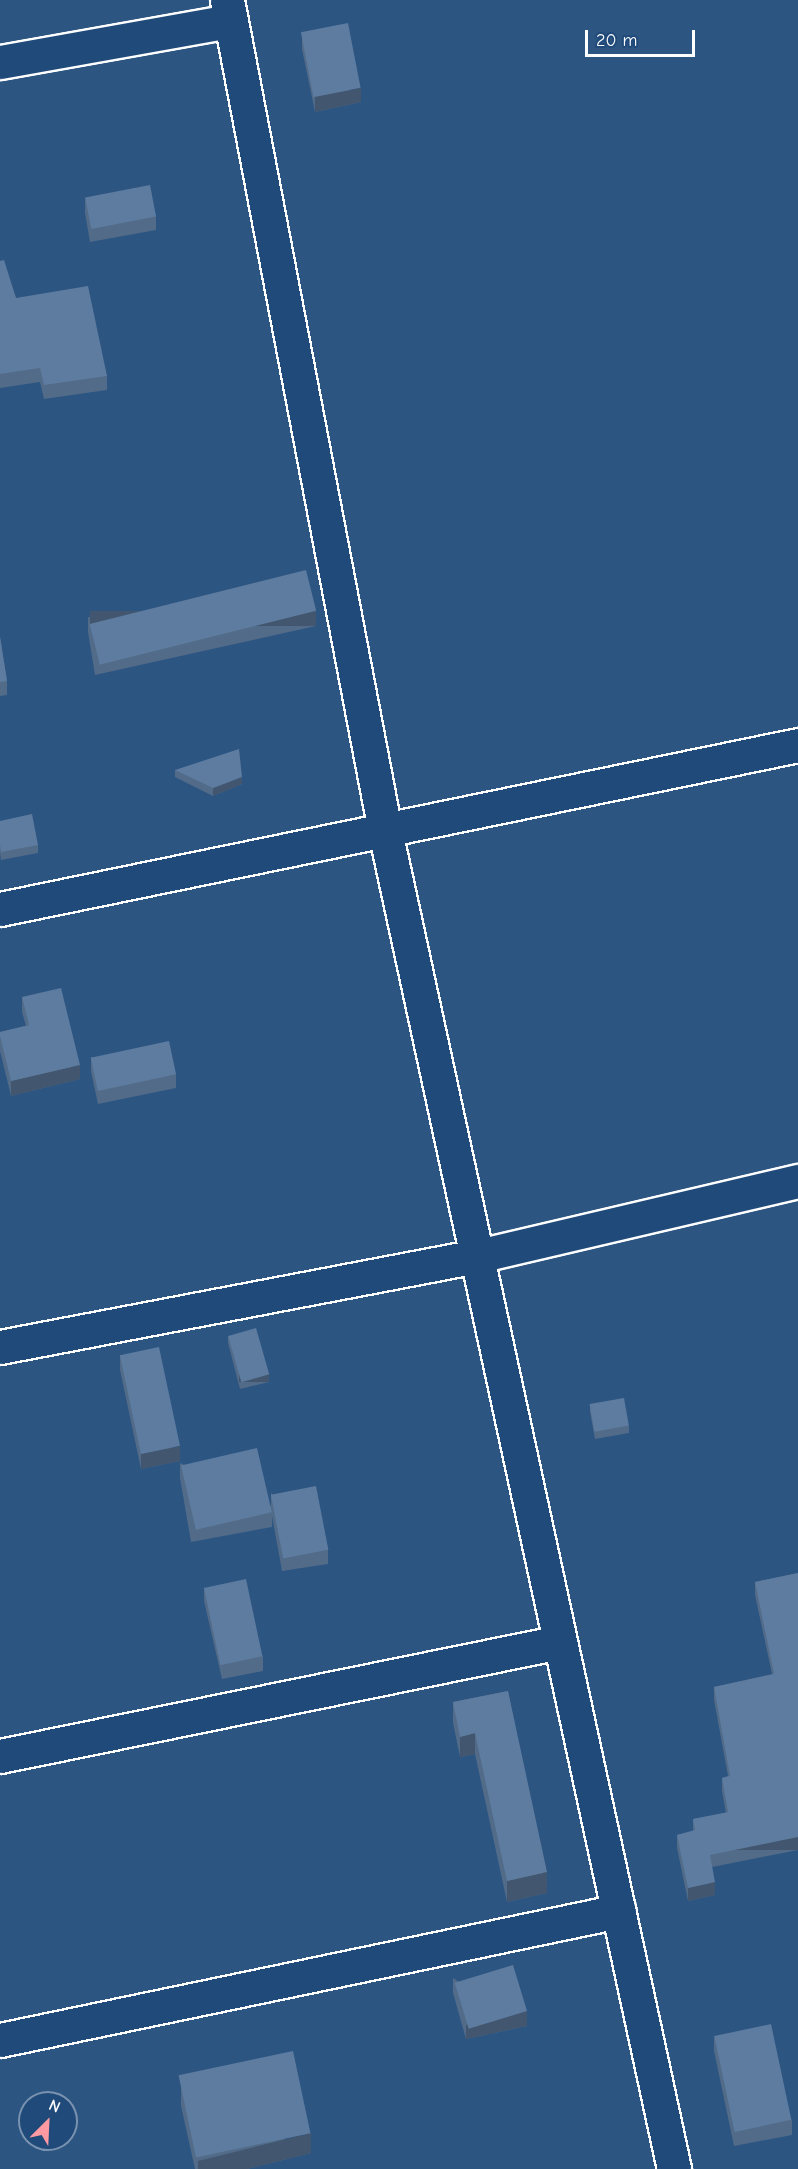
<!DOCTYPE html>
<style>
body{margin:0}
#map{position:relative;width:798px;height:2169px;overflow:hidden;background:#2c5582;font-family:"Comic Neue",sans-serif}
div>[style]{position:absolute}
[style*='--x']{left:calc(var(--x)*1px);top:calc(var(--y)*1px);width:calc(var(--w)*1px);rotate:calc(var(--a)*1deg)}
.roads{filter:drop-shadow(2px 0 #fff) drop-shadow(-2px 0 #fff) drop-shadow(0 2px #fff) drop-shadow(0 -2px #fff)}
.minor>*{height:33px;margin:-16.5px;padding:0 16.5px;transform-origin:16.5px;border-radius:16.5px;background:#1f4a7a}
.wall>*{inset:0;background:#516b89}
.shaded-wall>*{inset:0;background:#42576f;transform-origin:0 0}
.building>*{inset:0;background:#5e7c9f;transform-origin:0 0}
span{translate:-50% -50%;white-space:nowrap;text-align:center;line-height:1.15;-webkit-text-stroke:4.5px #1f4a7a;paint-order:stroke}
.north{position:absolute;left:18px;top:2091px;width:60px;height:60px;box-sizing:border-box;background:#1f4a7a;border:2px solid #7992af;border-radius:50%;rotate:24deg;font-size:16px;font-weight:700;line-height:24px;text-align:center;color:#fff}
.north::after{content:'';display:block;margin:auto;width:21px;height:27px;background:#ff9aa2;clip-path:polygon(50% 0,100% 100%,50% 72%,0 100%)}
.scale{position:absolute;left:585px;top:30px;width:110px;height:27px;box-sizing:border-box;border:3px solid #fff;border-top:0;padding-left:8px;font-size:18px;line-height:21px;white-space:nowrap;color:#fff;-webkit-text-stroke:4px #1f4a7a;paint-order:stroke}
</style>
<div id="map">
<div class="roads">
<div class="minor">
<i style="--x:227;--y:0;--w:846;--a:79.23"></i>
<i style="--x:385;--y:831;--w:1369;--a:77.81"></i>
<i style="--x:0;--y:62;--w:234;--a:-10.1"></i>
<i style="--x:0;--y:909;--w:815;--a:-11.61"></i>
<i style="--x:0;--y:1347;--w:487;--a:-10.8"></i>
<i style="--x:478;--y:1256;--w:329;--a:-13.2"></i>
<i style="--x:0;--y:1756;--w:571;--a:-11.51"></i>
<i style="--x:0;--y:2040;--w:632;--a:-11.77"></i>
</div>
</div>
<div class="wall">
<i style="clip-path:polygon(302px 35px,361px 102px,315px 112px,302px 49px)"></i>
<i style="clip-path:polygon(85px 198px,156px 216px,156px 230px,90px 242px,85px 213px)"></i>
<i style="clip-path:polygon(0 261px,16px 298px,107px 376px,107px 390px,44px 399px,40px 382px,0 388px)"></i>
<i style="clip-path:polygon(88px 617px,316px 626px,95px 675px,88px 632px)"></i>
<i style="clip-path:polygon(0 637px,7px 681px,7px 695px,0 696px)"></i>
<i style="clip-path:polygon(175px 770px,242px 784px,213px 796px,175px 777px)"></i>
<i style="clip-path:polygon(0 821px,38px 845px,38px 853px,1px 860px,0 853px)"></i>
<i style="clip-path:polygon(22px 997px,80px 1079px,11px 1096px,0 1051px,0 1032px,26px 1026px,22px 1012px)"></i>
<i style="clip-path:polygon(91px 1057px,176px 1074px,176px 1088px,98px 1104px,91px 1072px)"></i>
<i style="clip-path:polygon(228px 1336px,269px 1382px,240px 1389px,228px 1343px)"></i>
<i style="clip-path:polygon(120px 1355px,180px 1461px,141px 1469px,120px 1370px)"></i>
<i style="clip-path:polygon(590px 1404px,629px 1426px,629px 1433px,595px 1439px,590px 1412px)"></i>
<i style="clip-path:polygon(180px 1463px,271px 1506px,271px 1493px,328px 1550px,328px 1564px,282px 1571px,272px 1516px,272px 1527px,191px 1542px,180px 1478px)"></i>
<i style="clip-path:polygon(798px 1573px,798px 1850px,712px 1867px,715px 1895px,688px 1901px,677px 1848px,677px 1835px,693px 1831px,693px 1819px,726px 1813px,722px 1791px,722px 1778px,728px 1776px,714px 1700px,714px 1687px,772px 1674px,755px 1595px,755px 1582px)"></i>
<i style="clip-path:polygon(204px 1587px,263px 1656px,263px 1671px,222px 1679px,204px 1601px)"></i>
<i style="clip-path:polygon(508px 1691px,547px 1893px,507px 1902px,475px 1754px,460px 1757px,453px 1723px,453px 1702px)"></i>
<i style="clip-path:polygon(453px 1978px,527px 2026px,466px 2039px,453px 1993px)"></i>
<i style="clip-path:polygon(714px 2036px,792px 2120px,792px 2135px,734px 2146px,714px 2051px)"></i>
<i style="clip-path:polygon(181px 2085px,311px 2153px,247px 2169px,195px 2169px,181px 2106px)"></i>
</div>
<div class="shaded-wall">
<i style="clip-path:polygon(361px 88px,361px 102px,315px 112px,315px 97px)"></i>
<i style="left:316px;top:611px;width:15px;height:226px;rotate:90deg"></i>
<i style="clip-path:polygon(242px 777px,242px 784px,213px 796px,213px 788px)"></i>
<i style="clip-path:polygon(80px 1065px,80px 1079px,11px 1096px,11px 1081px)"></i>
<i style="left:269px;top:1374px;width:8px;height:30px;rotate:90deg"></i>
<i style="clip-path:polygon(180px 1446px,180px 1461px,141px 1469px,141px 1454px)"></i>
<i style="clip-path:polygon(475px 1733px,475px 1754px,460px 1757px,460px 1737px)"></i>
<i style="left:798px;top:1837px;width:13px;height:90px;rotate:90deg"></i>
<i style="clip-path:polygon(547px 1872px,547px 1893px,507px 1902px,507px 1881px)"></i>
<i style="clip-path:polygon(715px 1882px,715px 1895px,688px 1901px,688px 1888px)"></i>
<i style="clip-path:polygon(527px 2011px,527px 2026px,466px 2039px,466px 2025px)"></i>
<i style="clip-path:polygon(311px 2133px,311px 2153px,247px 2169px,198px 2169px,198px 2161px)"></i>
</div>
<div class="building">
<i style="left:348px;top:23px;width:66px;height:48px;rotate:79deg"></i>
<i style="left:150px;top:185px;width:32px;height:66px;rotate:79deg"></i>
<i style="clip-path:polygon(4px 260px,16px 298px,88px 286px,107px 376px,44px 385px,40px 368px,0 374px,0 261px)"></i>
<i style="left:306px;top:570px;width:42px;height:223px;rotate:76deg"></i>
<i style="clip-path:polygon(0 637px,7px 681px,0 682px)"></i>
<i style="clip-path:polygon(239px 749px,242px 777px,213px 788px,175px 770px)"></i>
<i style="clip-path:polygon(32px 814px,38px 845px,1px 852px,0 845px,0 821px)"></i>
<i style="clip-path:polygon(61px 988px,80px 1065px,11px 1081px,0 1036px,0 1032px,29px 1025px,22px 997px)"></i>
<i style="left:169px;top:1041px;width:34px;height:80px;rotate:78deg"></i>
<i style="left:256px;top:1328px;width:48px;height:29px;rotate:74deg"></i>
<i style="left:159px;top:1347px;width:101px;height:40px;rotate:78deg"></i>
<i style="left:624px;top:1398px;width:28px;height:35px;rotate:80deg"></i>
<i style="left:257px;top:1448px;width:66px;height:78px;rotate:77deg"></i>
<i style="left:316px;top:1486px;width:65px;height:46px;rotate:79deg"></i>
<i style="clip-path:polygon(798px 1573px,798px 1837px,710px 1855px,715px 1882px,688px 1888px,677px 1835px,695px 1830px,693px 1819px,728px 1812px,722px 1778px,730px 1776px,714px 1687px,774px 1674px,755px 1582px)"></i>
<i style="left:246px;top:1579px;width:79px;height:43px;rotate:78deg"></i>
<i style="clip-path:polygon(508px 1691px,547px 1872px,507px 1881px,475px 1733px,460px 1737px,453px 1702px)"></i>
<i style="left:513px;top:1965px;width:48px;height:61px;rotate:73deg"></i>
<i style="left:771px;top:2024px;width:98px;height:58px;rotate:78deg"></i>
<i style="left:293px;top:2051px;width:84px;height:117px;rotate:78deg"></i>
</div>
<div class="north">N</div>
<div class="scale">20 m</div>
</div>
